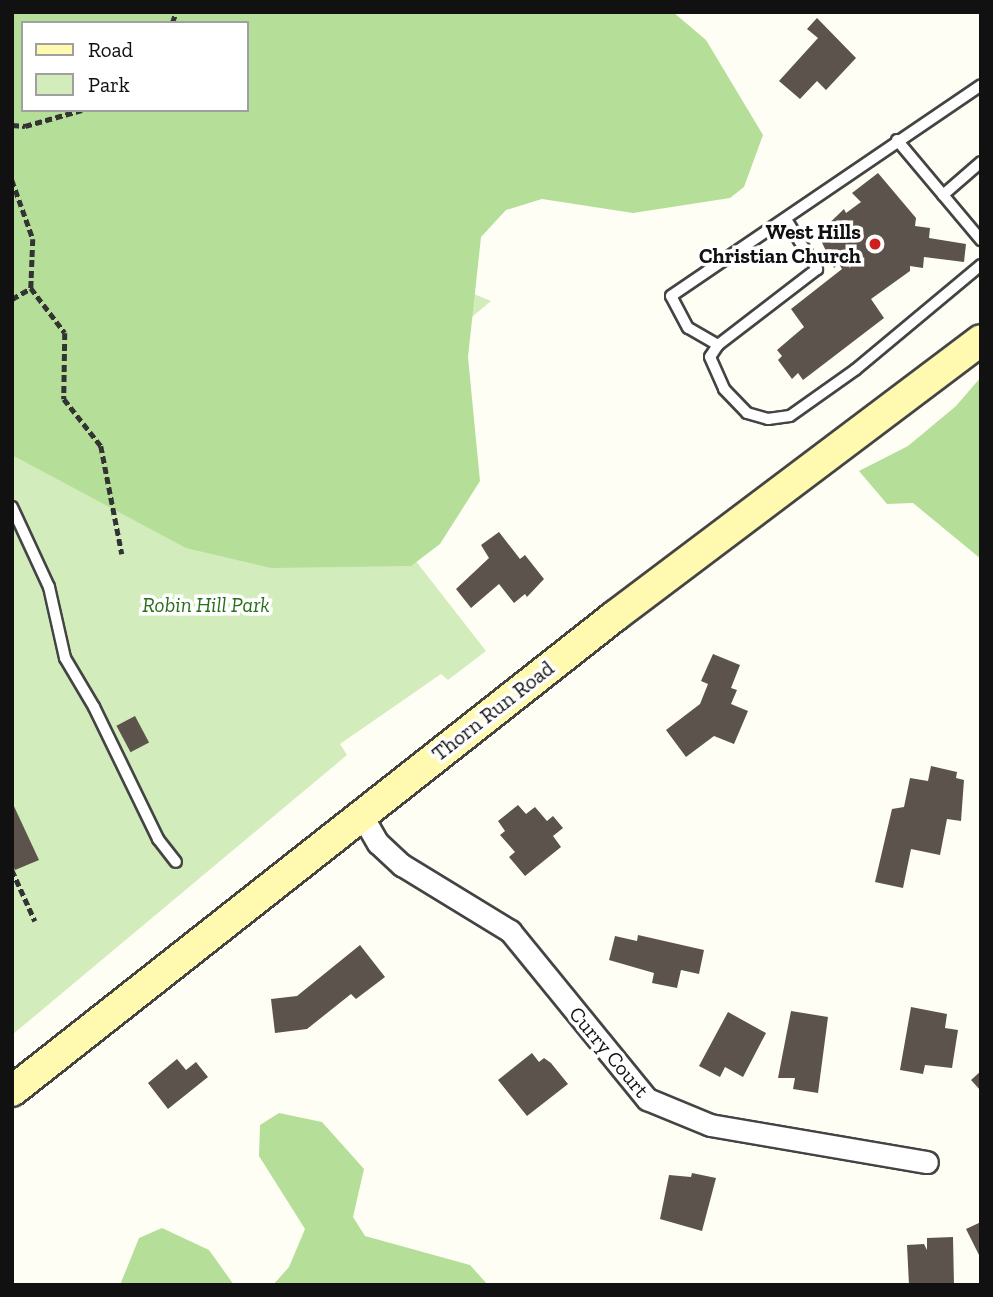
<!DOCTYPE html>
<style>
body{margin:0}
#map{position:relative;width:993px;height:1297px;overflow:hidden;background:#fffef5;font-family:"Zilla Slab",serif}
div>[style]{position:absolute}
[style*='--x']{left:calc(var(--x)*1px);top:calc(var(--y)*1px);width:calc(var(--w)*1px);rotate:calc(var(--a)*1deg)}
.green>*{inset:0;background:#d2edbb}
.forest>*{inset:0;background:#b5df99}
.building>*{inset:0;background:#5b534c;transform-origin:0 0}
.path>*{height:4.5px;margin-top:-2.25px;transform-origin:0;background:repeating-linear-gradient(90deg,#333 0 7px,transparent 0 10.5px)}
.roads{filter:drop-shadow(2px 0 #444) drop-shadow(-2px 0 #444) drop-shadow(0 2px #444) drop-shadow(0 -2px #444)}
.lane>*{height:10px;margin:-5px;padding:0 5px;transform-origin:5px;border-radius:5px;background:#fff}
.street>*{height:21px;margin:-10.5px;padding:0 10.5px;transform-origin:10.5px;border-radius:10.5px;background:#fff}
.secondary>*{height:30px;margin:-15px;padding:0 15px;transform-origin:15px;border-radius:15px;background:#fffab0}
.dots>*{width:19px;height:19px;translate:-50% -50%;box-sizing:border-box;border:4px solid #fff;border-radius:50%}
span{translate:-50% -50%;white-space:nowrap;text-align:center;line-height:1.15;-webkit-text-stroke:7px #fff;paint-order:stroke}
.poi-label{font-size:21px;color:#111;font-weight:700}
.right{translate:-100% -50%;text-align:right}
.park-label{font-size:21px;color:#286f1b;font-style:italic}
.street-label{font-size:21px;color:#111}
.frame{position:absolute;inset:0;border:14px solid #111;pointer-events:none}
.legend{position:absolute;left:21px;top:21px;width:228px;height:91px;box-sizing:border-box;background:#fff;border:2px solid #a0a0a0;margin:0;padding:9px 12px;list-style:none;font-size:21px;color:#111}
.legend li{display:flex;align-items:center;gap:14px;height:35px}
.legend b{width:35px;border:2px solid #a0a0a0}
</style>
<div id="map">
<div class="green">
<i style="clip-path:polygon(12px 12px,23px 23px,23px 110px,247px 110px,268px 208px,491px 301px,323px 442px,486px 651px,448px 680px,441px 674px,340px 744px,347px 755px,12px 1035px)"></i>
</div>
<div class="forest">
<i style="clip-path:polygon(evenodd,12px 12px,673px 12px,706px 40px,763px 135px,744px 187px,730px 198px,633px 213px,542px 199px,506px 210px,481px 237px,468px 357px,480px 481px,440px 544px,411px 566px,271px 568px,186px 548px,12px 455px,12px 12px,23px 23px,247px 23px,247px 110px,23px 110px,23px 23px)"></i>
<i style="clip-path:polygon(981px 377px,981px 559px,913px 503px,887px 504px,859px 471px,908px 446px,956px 406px)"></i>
<i style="clip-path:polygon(279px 1113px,322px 1122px,364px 1169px,353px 1217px,365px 1236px,470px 1265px,488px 1285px,273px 1285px,289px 1267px,305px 1229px,259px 1156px,260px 1125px)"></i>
<i style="clip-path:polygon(162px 1228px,209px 1250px,234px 1285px,120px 1285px,139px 1238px)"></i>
</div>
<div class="building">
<i style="clip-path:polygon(817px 18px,856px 58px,826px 90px,817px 81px,800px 99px,779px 81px,818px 38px,807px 29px)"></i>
<i style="clip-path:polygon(878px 173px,916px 218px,915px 226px,930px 228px,929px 238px,966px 244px,964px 262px,924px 257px,923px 268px,910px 266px,910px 271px,871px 299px,884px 318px,803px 380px,798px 373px,792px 379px,778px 360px,782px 356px,777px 350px,804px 327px,791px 309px,842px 269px,839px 264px,834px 268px,818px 234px,844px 209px,846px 213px,861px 202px,852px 193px)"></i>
<i style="clip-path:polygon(499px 532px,520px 559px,525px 555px,544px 579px,527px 597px,525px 594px,514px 603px,499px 584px,471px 608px,456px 589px,489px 558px,481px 545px)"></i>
<i style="clip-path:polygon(713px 654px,740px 665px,731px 688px,737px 690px,731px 704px,748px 711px,734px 744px,714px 736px,686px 757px,666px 730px,700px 704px,708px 684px,701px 681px)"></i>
<i style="left:135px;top:716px;width:30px;height:21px;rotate:62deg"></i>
<i style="clip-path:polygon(931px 766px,957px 772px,956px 778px,964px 780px,961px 821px,947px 819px,940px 855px,911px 849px,903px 888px,875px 882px,892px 809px,904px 807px,910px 778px,928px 781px)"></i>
<i style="clip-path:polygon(12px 802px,39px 860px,15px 870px,12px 864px)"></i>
<i style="clip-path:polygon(518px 805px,526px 814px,535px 807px,547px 821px,553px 816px,563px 828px,553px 836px,561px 847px,525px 876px,509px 857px,515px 852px,500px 835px,505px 831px,498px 821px)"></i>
<i style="clip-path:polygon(638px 935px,704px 950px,699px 974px,681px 970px,677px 988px,652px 983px,654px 973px,609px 960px,615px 936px,637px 941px)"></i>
<i style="clip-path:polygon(360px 945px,385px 977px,356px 999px,351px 994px,307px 1029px,275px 1033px,271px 999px,297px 996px)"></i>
<i style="clip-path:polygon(911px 1007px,947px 1014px,945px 1028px,958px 1030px,952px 1068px,925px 1065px,923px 1074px,900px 1070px)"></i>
<i style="clip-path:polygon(791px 1011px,828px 1017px,818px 1093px,793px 1089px,795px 1078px,778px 1078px)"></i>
<i style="clip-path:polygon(728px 1012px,766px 1033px,743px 1077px,725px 1067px,720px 1077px,699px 1066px)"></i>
<i style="clip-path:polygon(532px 1053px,539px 1062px,544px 1058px,551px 1063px,568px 1084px,527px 1116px,498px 1080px)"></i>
<i style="clip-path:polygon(177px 1059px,186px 1070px,196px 1062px,208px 1077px,168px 1109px,148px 1083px)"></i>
<i style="clip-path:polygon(981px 1071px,981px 1091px,971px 1080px)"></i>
<i style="clip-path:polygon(692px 1173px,716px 1178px,702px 1231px,660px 1219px,669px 1175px,691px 1177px)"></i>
<i style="clip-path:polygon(981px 1222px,981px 1259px,966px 1229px)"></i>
<i style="clip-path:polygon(953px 1237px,954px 1285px,909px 1285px,907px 1245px,924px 1244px,927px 1250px,927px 1238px)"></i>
</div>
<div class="path">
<i style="--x:172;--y:23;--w:12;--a:-70"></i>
<i style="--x:12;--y:125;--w:13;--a:4"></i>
<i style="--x:25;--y:126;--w:59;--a:-15.7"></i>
<i style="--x:12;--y:180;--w:63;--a:70.4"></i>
<i style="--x:33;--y:239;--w:49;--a:92.3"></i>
<i style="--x:31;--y:288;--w:56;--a:52.9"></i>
<i style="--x:65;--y:333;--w:66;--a:90.9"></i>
<i style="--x:64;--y:399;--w:60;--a:51.8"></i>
<i style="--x:101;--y:446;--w:110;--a:79"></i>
<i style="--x:12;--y:299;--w:22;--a:-30"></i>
<i style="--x:12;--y:870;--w:56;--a:65.7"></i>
</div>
<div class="roads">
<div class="lane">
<i style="--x:897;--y:140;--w:131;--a:50"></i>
<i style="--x:943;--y:195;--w:50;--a:-41"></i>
<i style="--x:787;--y:221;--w:57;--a:58"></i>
<i style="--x:817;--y:269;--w:125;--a:142.5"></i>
<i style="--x:718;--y:345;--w:34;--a:-150"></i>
<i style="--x:688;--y:328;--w:36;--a:-118"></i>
<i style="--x:671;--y:296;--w:375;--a:-34.2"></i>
<i style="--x:718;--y:345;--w:14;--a:124"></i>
<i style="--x:710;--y:357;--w:35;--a:66"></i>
<i style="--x:724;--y:389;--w:33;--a:46"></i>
<i style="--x:747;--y:413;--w:22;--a:16"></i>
<i style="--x:768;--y:419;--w:22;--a:-8"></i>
<i style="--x:790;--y:416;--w:80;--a:-35.3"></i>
<i style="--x:855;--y:370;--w:164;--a:-39.8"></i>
<i style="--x:12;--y:507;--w:88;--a:65.2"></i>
<i style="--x:49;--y:587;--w:73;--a:77.3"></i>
<i style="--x:65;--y:658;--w:57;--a:59.4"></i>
<i style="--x:94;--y:707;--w:147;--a:64.1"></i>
<i style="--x:158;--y:839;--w:29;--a:52"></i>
</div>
<div class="street">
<i style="--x:361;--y:814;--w:34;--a:60"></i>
<i style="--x:378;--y:843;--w:33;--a:43"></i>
<i style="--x:402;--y:865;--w:127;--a:31.4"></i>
<i style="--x:510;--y:931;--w:217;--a:50.8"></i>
<i style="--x:647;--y:1099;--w:68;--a:22.4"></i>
<i style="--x:710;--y:1125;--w:220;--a:9.7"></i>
</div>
<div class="secondary">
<i style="--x:12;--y:1091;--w:768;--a:-38.23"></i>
<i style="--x:615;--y:616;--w:458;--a:-37"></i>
</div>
</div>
<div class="dots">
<i style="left:875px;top:244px;background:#cc1f1e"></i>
</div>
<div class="poi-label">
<span class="right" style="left:861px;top:244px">West Hills<br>Christian Church</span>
</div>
<div class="park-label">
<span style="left:206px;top:605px">Robin Hill Park</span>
</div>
<div class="street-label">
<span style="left:493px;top:711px;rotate:-38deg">Thorn Run Road</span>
<span style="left:609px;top:1052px;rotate:50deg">Curry Court</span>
</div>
<div class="frame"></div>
<ul class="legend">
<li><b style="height:9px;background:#fffab0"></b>Road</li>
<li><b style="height:19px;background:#d2edbb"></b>Park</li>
</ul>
</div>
